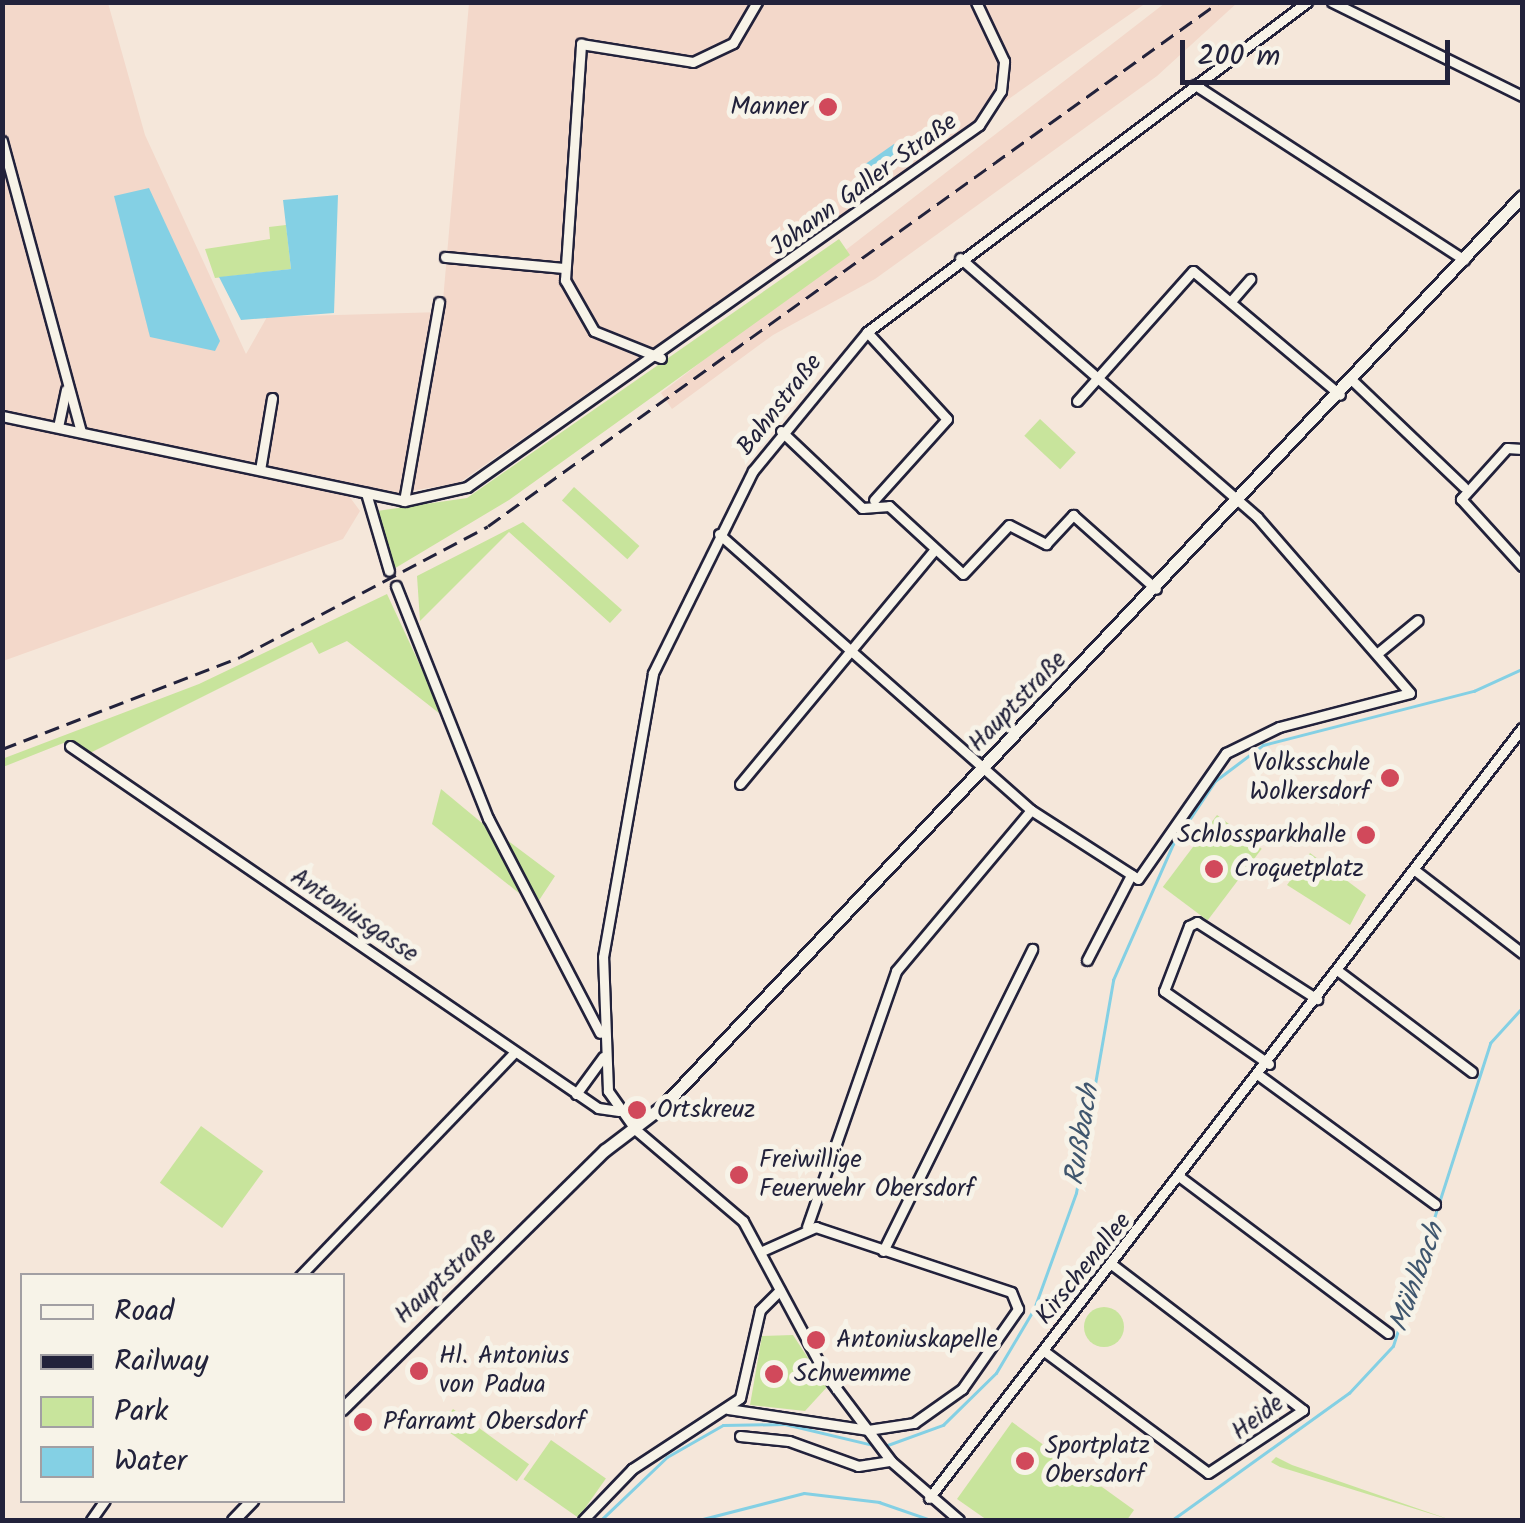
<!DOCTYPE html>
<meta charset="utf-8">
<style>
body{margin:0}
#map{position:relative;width:1525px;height:1523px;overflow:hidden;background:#f5e7da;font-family:Kalam,sans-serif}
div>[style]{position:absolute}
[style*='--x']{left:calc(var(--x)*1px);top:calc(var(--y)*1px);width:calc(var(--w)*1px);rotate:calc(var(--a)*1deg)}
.built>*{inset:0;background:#f3d8ca}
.green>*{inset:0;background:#c8e49c;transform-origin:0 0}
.round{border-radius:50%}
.water>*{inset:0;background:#84d0e4}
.stream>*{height:2.5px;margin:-1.25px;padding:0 1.25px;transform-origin:1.25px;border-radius:1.25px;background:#84d0e4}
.roads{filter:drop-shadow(2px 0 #22223b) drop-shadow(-2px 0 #22223b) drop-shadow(0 2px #22223b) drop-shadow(0 -2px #22223b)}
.minor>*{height:9px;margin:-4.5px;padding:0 4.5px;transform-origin:4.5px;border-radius:4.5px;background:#f7f3e8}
.major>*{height:11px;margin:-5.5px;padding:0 5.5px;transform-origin:5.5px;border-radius:5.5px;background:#f7f3e8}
.rail>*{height:2.5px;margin-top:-1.25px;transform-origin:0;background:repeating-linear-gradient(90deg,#22223b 0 15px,transparent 0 23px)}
.dots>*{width:28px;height:28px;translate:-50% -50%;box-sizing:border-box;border:5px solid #f7f3e8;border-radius:50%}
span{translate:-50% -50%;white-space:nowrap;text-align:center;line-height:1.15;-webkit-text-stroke:10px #f7f3e8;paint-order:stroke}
.poi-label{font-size:25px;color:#22223b}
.right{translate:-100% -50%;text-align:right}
.left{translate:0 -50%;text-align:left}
.street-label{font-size:25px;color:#22223b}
.water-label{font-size:28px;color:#3f566e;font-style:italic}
.frame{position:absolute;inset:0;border:5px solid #22223b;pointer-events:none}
.legend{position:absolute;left:20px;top:1273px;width:325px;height:230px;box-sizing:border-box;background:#f7f3e8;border:2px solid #a29fa3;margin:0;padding:12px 18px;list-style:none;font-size:30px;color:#22223b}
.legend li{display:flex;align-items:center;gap:20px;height:50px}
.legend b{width:50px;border:2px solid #a29fa3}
.scale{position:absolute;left:1180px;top:40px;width:270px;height:45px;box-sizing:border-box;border:5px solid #22223b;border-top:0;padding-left:12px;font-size:30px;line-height:35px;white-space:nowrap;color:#22223b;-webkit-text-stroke:8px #f7f3e8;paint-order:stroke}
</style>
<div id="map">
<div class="built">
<i style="clip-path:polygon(3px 3px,108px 3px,145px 135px,246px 354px,267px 317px,442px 312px,469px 3px,1146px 3px,459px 483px,398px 493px,338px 481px,360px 511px,343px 539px,3px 661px)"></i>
<i style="clip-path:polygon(1165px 3px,1237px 3px,1157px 76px,875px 279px,773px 335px,672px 409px,661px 393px)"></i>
</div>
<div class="green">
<i style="clip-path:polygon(286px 225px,291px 269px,215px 278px,205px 249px,270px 239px,269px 227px)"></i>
<i style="clip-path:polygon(839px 239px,850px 255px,509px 500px,392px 570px,377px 511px,467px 498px)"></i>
<i style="left:1040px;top:419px;width:49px;height:23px;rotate:43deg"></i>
<i style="left:574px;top:487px;width:88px;height:18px;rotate:42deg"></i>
<i style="clip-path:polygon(523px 522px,622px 610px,610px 623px,509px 532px,420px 621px,417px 576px)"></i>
<i style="clip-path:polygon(387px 594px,444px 717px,347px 641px,319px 654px,312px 642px,90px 753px,71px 740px,3px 767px,2px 759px,199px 684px)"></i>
<i style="clip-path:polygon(441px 789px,488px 828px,524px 897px,432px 824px)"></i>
<i style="left:1217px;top:815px;width:56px;height:90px;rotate:37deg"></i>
<i style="clip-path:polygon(503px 837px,555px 876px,536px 905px,519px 868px)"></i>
<i style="clip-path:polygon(1310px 853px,1366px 895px,1350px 925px,1287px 885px)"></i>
<i style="left:201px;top:1126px;width:77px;height:70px;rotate:36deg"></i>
<i class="round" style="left:1084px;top:1307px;width:40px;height:40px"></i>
<i style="clip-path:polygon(793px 1335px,827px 1387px,805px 1411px,750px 1405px,762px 1336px)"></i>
<i style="left:453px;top:1409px;width:94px;height:21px;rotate:36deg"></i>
<i style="clip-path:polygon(1012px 1422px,1134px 1510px,1127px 1520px,987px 1520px,957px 1499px)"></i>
<i style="left:551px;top:1440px;width:67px;height:48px;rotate:35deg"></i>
<i style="clip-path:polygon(1276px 1457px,1292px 1465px,1451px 1520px,1280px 1467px,1271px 1462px)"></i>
</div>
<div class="water">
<i style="clip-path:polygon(894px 144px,905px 146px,906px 160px,859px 190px,861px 167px)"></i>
<i style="clip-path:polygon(149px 188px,220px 341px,215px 351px,150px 337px,114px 196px)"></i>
<i style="clip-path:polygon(338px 195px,334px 313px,241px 320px,219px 277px,291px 269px,283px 200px)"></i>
</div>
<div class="stream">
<i style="--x:885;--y:1446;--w:62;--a:-19.9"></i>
<i style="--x:943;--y:1425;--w:74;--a:-44.5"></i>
<i style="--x:996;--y:1373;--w:74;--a:-59.3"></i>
<i style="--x:1034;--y:1309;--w:123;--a:-70.1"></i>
<i style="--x:1076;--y:1193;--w:216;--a:-80.1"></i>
<i style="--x:1113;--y:980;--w:149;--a:-66.2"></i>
<i style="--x:1173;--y:844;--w:76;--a:-56.3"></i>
<i style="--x:1215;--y:781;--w:60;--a:-36.9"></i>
<i style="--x:1263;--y:745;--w:218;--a:-14.4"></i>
<i style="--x:1474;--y:691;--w:53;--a:-24.6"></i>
<i style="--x:601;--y:1520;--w:91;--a:-43.7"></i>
<i style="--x:667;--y:1457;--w:64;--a:-29.7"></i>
<i style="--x:723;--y:1425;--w:62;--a:-0.9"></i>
<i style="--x:785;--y:1424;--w:95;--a:13.4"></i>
<i style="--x:699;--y:1520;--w:108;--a:-14.4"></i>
<i style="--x:804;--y:1493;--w:76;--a:6.8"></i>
<i style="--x:879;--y:1502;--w:55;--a:19.1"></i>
<i style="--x:1172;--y:1520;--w:218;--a:-35.7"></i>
<i style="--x:1349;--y:1393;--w:64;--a:-46.9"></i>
<i style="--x:1393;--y:1346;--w:318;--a:-72.2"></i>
<i style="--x:1490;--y:1043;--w:47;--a:-47.6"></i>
</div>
<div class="roads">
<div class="minor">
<i style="--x:1332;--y:2;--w:212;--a:26.3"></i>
<i style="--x:1195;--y:85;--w:321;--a:33"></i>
<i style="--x:2;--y:141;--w:301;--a:74.8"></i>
<i style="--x:445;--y:257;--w:120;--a:5.3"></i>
<i style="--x:1232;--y:300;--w:28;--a:-49"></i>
<i style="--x:867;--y:332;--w:118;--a:47.4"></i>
<i style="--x:947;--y:419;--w:109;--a:132"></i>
<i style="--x:661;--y:358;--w:72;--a:-158.1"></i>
<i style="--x:594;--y:331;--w:59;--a:-119.6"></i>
<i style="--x:565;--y:280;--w:237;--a:-86.1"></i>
<i style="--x:581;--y:44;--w:113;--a:9.1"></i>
<i style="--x:693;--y:62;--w:44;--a:-25.4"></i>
<i style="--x:733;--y:43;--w:48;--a:-59.7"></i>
<i style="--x:1353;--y:381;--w:153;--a:43.7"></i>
<i style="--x:1077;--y:401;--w:174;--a:-48.3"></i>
<i style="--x:1193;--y:271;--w:192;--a:40.1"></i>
<i style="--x:2;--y:416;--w:411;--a:11.9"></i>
<i style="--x:404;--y:501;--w:65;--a:-12.5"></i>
<i style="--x:467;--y:487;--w:627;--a:-35.26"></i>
<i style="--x:979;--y:125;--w:40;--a:-57.1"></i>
<i style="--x:1001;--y:91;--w:30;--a:-84"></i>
<i style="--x:1004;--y:61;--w:65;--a:-115.4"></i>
<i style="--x:58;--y:427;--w:38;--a:-78"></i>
<i style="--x:781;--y:431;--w:112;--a:43.5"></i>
<i style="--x:862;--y:508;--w:27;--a:-4"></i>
<i style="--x:889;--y:506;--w:100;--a:42.6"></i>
<i style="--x:963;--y:574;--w:67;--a:-46.8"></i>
<i style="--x:1009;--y:525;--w:42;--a:27.2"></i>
<i style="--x:1046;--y:544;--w:40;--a:-47"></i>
<i style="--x:1073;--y:515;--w:111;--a:41.7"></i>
<i style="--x:1522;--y:449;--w:15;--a:-176"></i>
<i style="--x:1507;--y:448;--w:69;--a:132"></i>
<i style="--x:1461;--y:499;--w:91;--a:47.7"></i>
<i style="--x:260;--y:470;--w:73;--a:-80.5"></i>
<i style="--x:366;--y:493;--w:81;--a:73.6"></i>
<i style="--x:404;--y:501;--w:202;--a:-80"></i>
<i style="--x:719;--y:534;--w:417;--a:41.5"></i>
<i style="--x:1031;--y:810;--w:127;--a:32.8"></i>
<i style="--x:1138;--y:879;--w:154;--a:-55.1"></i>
<i style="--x:1226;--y:753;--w:59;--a:-26.1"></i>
<i style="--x:1279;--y:727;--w:135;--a:-14.5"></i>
<i style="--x:1410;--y:693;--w:233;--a:-131"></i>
<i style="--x:1257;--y:517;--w:394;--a:-138.9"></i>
<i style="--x:396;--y:586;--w:250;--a:68.4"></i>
<i style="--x:488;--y:818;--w:242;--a:62.5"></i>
<i style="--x:1379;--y:652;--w:50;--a:-39.4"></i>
<i style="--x:70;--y:746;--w:640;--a:34.43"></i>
<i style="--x:598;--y:1108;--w:21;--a:8"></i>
<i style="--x:740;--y:784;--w:305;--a:-50.3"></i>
<i style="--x:1416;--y:871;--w:134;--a:37.7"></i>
<i style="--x:1087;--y:960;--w:96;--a:-62.6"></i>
<i style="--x:1337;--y:970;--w:169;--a:37.1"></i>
<i style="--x:1269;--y:1064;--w:128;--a:-145.2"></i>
<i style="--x:1164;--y:991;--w:70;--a:-69"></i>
<i style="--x:1189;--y:926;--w:9;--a:-27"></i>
<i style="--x:1197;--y:922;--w:143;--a:32.7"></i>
<i style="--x:1260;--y:1076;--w:217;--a:36.2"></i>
<i style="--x:576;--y:1094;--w:46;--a:-53.9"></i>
<i style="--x:1180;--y:1177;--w:260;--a:36.9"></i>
<i style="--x:807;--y:1227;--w:271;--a:-70.8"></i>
<i style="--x:896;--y:971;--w:210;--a:-50"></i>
<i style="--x:883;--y:1251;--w:337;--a:-63.7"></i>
<i style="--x:300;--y:1276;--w:310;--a:-46.2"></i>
<i style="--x:1044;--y:1351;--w:204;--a:36.6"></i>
<i style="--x:1208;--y:1473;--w:114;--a:-33.6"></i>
<i style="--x:1303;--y:1410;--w:239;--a:-142.7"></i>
<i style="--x:728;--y:1409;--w:142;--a:8.5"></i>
<i style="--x:868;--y:1430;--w:47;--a:-8.7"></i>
<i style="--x:914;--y:1423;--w:59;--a:-35.3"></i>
<i style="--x:962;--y:1389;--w:98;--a:-55"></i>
<i style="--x:1018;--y:1309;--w:18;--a:-112"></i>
<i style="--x:1011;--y:1292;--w:206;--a:-161.6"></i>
<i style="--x:816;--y:1227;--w:59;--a:156"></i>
<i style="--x:740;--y:1436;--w:49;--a:5.8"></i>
<i style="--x:789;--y:1441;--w:73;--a:19.9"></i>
<i style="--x:858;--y:1466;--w:33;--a:-9"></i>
<i style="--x:929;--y:1498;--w:972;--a:-52.4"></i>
<i style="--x:91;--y:1520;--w:24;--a:-55"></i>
<i style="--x:583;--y:1520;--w:71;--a:-46.1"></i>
<i style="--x:632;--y:1469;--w:129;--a:-33.3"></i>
<i style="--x:740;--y:1398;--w:90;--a:-77.2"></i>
<i style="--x:760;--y:1310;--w:28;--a:-45"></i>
<i style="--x:959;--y:1520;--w:90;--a:-139.1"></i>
<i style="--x:891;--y:1461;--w:111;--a:-127"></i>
<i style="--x:824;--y:1372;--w:171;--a:-118.2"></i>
<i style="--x:743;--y:1221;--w:142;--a:-139.6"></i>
<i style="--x:635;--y:1129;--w:47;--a:-125.4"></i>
<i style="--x:608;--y:1091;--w:134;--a:-92.1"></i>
<i style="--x:603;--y:957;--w:288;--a:-80"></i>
<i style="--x:653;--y:673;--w:225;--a:-63.7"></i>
<i style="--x:753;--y:471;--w:180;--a:-50.6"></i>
<i style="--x:867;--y:332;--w:550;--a:-36.87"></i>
</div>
<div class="major">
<i style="--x:342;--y:1409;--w:369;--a:-44.6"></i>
<i style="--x:605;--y:1150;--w:74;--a:-37.3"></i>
<i style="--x:664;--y:1105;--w:1250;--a:-46.65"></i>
<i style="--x:233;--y:1520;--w:28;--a:-46"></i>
</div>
</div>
<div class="rail">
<i style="--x:2;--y:749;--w:255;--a:-21.1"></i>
<i style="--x:240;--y:657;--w:280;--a:-27.8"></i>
<i style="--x:488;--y:526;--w:899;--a:-35.63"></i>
</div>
<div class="dots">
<i style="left:828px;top:107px;background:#d1495b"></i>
<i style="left:1390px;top:778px;background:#d1495b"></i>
<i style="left:1366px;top:835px;background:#d1495b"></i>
<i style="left:1214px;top:869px;background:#d1495b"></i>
<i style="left:637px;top:1110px;background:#d1495b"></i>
<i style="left:739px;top:1175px;background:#d1495b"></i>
<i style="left:816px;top:1340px;background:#d1495b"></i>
<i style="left:419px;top:1371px;background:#d1495b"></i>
<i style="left:774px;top:1374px;background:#d1495b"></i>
<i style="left:363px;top:1422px;background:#d1495b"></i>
<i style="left:1025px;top:1461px;background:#d1495b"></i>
</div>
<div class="poi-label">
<span class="right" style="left:808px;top:107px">Manner</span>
<span class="right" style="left:1370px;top:778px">Volksschule<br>Wolkersdorf</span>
<span class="right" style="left:1346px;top:835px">Schlossparkhalle</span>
<span class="left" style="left:1234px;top:869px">Croquetplatz</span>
<span class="left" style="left:657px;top:1110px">Ortskreuz</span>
<span class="left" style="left:759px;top:1175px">Freiwillige<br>Feuerwehr Obersdorf</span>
<span class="left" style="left:836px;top:1340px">Antoniuskapelle</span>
<span class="left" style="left:439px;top:1371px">Hl. Antonius<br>von Padua</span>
<span class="left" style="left:794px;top:1374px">Schwemme</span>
<span class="left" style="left:383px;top:1422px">Pfarramt Obersdorf</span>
<span class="left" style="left:1045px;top:1461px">Sportplatz<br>Obersdorf</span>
</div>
<div class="street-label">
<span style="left:864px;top:185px;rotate:-36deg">Johann Galler-Straße</span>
<span style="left:780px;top:405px;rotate:-52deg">Bahnstraße</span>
<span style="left:1018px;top:702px;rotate:-46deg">Hauptstraße</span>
<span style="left:354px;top:916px;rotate:34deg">Antoniusgasse</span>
<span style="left:1084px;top:1269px;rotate:-51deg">Kirschenallee</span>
<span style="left:446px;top:1276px;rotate:-43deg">Hauptstraße</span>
<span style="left:1258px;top:1418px;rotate:-37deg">Heide</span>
</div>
<div class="water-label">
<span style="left:1083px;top:1135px;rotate:-81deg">Rußbach</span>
<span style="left:1418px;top:1278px;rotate:-70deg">Mühlbach</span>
</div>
<div class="frame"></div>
<ul class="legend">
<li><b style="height:12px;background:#f7f3e8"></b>Road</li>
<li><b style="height:12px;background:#22223b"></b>Railway</li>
<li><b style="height:28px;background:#c8e49c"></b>Park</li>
<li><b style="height:28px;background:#84d0e4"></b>Water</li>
</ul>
<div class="scale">200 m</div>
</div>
